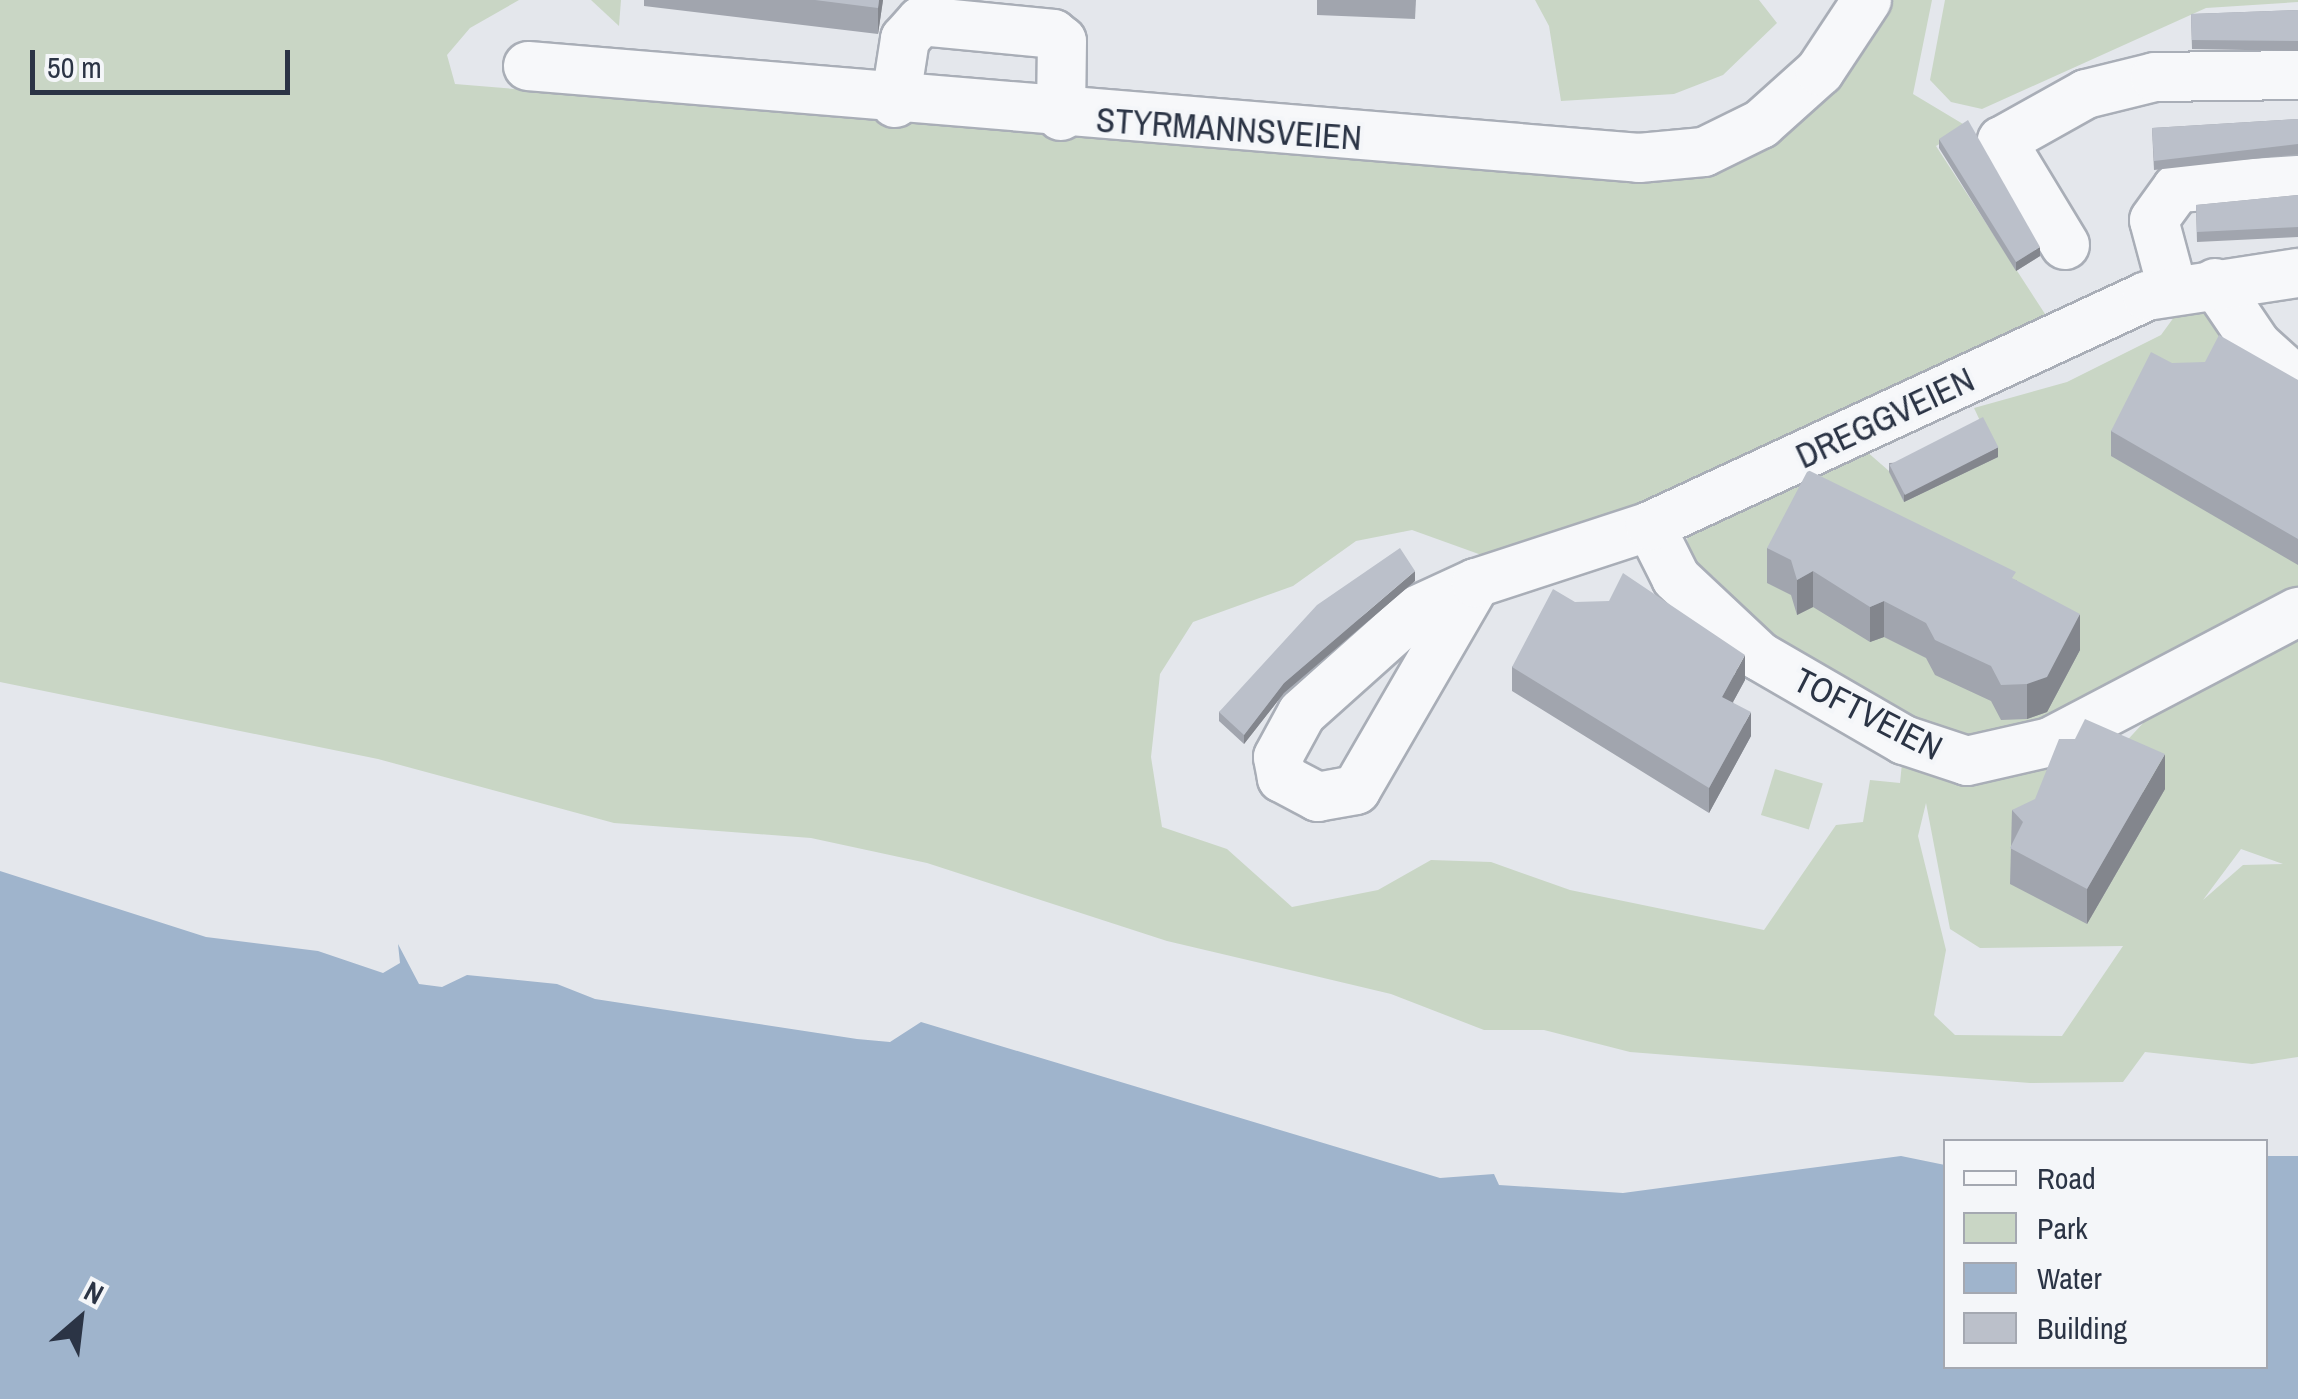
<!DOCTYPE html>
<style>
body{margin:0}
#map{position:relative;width:2298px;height:1399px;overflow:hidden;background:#e4e7ec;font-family:"Archivo Narrow",sans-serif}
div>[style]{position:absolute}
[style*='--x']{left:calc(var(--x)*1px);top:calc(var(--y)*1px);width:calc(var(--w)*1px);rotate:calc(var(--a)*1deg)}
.green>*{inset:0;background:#c9d6c5;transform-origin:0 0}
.water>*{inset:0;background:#9fb4cc}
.roads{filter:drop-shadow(2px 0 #a9aeb7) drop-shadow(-2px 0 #a9aeb7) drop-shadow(0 2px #a9aeb7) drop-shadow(0 -2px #a9aeb7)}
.minor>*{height:48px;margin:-24px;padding:0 24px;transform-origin:24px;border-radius:24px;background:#f7f8fa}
.wall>*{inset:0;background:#a1a5ae}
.shaded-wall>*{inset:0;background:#83868d}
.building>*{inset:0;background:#bbc0ca;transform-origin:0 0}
span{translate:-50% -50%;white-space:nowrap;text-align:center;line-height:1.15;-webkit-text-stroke:8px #f4f6f9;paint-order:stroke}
.street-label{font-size:35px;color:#2b3445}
.legend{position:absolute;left:1943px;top:1139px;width:325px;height:230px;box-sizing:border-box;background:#f4f6f9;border:2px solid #a4a8b1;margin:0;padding:12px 18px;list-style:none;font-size:30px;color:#2b3445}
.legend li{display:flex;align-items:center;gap:20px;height:50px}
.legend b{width:50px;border:2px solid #a4a8b1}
.north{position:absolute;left:30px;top:1269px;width:100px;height:100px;-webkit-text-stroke:8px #f4f6f9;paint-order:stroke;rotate:28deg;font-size:28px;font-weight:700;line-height:40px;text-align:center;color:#2b3445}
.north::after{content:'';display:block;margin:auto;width:35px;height:45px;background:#2b3445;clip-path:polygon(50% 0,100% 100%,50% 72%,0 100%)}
.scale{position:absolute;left:30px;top:50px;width:260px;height:45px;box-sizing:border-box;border:5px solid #2b3445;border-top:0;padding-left:12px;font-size:30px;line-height:35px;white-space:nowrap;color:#2b3445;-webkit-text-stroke:8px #f4f6f9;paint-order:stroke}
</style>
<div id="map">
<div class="green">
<i style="clip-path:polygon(evenodd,0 0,519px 0,470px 28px,447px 55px,455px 84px,1617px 180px,1687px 180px,1764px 151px,1835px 85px,1890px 0,1932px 0,1913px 94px,1968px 127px,1936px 146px,2047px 317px,1615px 518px,1487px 557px,1412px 530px,1356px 541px,1293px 586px,1193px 622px,1160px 674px,1151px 757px,1162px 827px,1227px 849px,1292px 907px,1378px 890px,1431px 860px,1491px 862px,1570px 890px,1764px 930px,1836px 825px,1863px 822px,1870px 780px,1900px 783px,1903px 753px,2122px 746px,2144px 722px,2143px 700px,2298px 627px,2298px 1057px,2252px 1064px,2145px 1052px,2123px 1082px,2030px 1083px,1630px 1052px,1544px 1030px,1484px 1030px,1391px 994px,1167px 941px,927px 863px,811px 838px,614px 823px,378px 759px,0 682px,0 0,1926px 803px,1950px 929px,1980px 948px,2123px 946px,2062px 1036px,1955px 1035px,1934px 1015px,1946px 950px,1918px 836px,1926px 803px,0 0,2241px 849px,2283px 864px,2243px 865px,2203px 900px,2241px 849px)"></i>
<i style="clip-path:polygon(592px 0,621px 0,619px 26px,591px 0)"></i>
<i style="clip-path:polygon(1535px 0,1759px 0,1777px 23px,1723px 75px,1674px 94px,1561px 101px,1549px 26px)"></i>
<i style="clip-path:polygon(1945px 0,2298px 0,2298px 2px,2206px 8px,1982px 109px,1951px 102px,1930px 80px)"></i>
<i style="clip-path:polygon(2185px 302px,2208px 305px,2298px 398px,2298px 603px,1986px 752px,1762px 648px,1755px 618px,1713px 576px,1690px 568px,1686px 527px,1858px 444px,1889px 471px,1904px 501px,1997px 457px,1974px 408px,2067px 382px,2161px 335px)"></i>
<i style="left:1775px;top:769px;width:50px;height:48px;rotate:17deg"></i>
</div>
<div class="water">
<i style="clip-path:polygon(0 871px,206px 937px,318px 951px,383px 973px,400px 963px,398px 944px,419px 984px,442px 987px,467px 975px,557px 984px,595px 999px,857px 1039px,890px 1042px,921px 1022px,1440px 1178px,1494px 1174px,1499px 1185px,1623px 1193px,1901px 1156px,1945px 1165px,1946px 1366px,2266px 1366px,2266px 1156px,2298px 1156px,2298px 1399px,0 1399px)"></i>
</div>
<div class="roads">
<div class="minor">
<i style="--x:528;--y:66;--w:1115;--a:4.73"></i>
<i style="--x:1639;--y:158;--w:65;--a:-5.3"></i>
<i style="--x:1704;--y:152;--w:64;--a:-26.2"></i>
<i style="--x:1761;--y:124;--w:79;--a:-41.9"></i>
<i style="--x:1820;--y:71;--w:85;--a:-56.5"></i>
<i style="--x:895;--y:103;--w:65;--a:-81.1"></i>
<i style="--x:905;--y:39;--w:24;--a:-48"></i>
<i style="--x:921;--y:21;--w:133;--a:5.6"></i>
<i style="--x:1053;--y:34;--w:11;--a:38"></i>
<i style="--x:1062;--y:41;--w:75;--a:90.8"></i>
<i style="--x:2065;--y:245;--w:122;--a:-121.2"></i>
<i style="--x:2002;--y:141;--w:96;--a:-29.2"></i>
<i style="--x:2086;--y:94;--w:71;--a:-13.8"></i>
<i style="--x:2155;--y:77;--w:143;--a:-0.8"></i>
<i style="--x:2215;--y:283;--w:75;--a:55.9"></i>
<i style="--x:2257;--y:345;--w:55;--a:42.1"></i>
<i style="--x:2173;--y:291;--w:73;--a:-105"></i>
<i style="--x:2154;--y:220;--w:39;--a:-54"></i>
<i style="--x:2177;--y:188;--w:121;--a:-3.8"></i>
<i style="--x:1650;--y:526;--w:58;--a:63.4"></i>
<i style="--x:1676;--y:578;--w:114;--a:43.2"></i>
<i style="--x:1759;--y:656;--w:168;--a:30.1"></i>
<i style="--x:1904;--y:740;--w:66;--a:18.4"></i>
<i style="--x:1967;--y:761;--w:85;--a:-12.9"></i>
<i style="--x:2050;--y:742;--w:280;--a:-27.7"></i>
<i style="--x:1476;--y:583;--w:239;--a:120.1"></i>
<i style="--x:1356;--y:790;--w:39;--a:170"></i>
<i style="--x:1318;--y:797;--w:41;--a:-152.2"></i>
<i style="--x:1282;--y:778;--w:21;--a:-101"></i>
<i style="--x:1278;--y:757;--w:50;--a:-61.4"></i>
<i style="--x:1302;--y:713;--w:154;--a:-41.8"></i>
<i style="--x:1417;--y:610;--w:65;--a:-24.6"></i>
<i style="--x:1476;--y:583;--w:183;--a:-18.1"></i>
<i style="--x:1650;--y:526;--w:548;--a:-24.83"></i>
<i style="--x:2147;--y:296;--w:153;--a:-8.7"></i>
</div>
</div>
<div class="wall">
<i style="clip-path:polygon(644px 0,883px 0,878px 34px,644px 6px)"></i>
<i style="clip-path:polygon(1317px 0,1416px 0,1415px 19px,1317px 15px)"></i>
<i style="clip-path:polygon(2298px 10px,2298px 51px,2192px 49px,2191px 14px)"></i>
<i style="clip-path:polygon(2298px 119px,2298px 154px,2154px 170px,2152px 128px)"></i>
<i style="clip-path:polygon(1939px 139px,2040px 256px,2016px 271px,1939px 148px)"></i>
<i style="clip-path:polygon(2298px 195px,2298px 237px,2197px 242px,2196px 205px)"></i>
<i style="clip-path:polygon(2172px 363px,2298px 380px,2298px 565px,2111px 456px,2111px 431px)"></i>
<i style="clip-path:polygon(1998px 457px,1904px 502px,1889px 472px,1889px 463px)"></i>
<i style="clip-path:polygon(1767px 548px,2016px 580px,2080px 650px,2047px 712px,2027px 719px,2001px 720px,1991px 701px,1935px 675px,1926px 658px,1884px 637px,1870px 642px,1813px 607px,1797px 615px,1791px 595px,1767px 583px)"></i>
<i style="clip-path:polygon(1415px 581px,1284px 693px,1244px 744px,1219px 721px,1219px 712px)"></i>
<i style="clip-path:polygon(1575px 602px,1745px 680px,1733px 702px,1751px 736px,1709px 813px,1512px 691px,1512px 667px)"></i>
<i style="clip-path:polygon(2165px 789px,2087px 924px,2010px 884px,2012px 810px)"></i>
</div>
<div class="shaded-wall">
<i style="clip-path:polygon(879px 0,883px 0,878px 34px,878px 8px)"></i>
<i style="clip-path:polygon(2040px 247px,2040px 256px,2016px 271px,2016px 262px)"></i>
<i style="clip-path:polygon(1998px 447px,1998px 457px,1904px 502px,1904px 493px)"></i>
<i style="clip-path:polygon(1415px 571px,1415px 581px,1284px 693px,1244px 744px,1244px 735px,1284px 683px)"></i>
<i style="clip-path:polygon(1813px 571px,1813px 607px,1797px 615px,1797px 580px)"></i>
<i style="clip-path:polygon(1884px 601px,1884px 637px,1870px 642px,1870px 607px)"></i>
<i style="clip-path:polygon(2080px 614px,2080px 650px,2047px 712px,2027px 719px,2027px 684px)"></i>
<i style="clip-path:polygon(1745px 655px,1745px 680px,1722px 722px,1722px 697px)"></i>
<i style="clip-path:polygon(1751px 712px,1751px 736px,1709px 813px,1709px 788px)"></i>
<i style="clip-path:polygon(2165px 754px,2165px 789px,2087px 924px,2087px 889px)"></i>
</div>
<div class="building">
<i style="clip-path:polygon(815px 0,879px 0,878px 8px)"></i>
<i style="clip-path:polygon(2298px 10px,2298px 41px,2192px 40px,2191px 14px)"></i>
<i style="clip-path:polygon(2298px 119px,2298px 144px,2154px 161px,2152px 128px)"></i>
<i style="clip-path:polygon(1968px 120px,2040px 247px,2016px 262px,1939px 139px)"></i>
<i style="clip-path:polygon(2298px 195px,2298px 227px,2197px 232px,2196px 205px)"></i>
<i style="clip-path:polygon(2219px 335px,2298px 380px,2298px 539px,2111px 431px,2151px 352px,2172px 363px,2205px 362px)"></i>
<i style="left:1983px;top:417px;width:34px;height:105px;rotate:63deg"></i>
<i style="clip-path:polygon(1808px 470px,2016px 572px,2012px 578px,2080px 614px,2047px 677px,2027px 684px,2001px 685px,1991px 666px,1935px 640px,1926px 623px,1884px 601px,1870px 607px,1813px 571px,1797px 580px,1791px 560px,1767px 548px)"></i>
<i style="clip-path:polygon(1400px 548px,1415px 571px,1284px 683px,1244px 735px,1219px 712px,1317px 605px)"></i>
<i style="clip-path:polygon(1623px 573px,1745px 655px,1722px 697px,1751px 712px,1709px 788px,1512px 667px,1553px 589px,1575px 602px,1609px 601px)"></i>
<i style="clip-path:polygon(2085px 719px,2165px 754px,2087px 889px,2010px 848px,2023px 822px,2012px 810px,2035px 799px,2059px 739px,2075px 739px)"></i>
</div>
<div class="street-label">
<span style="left:1229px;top:129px;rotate:4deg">STYRMANNSVEIEN</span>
<span style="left:1885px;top:418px;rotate:-25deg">DREGGVEIEN</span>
<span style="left:1868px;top:714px;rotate:27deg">TOFTVEIEN</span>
</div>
<ul class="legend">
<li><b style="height:12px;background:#f7f8fa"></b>Road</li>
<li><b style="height:28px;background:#c9d6c5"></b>Park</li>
<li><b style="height:28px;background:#9fb4cc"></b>Water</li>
<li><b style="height:28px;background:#bbc0ca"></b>Building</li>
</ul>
<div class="north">N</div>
<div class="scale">50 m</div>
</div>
